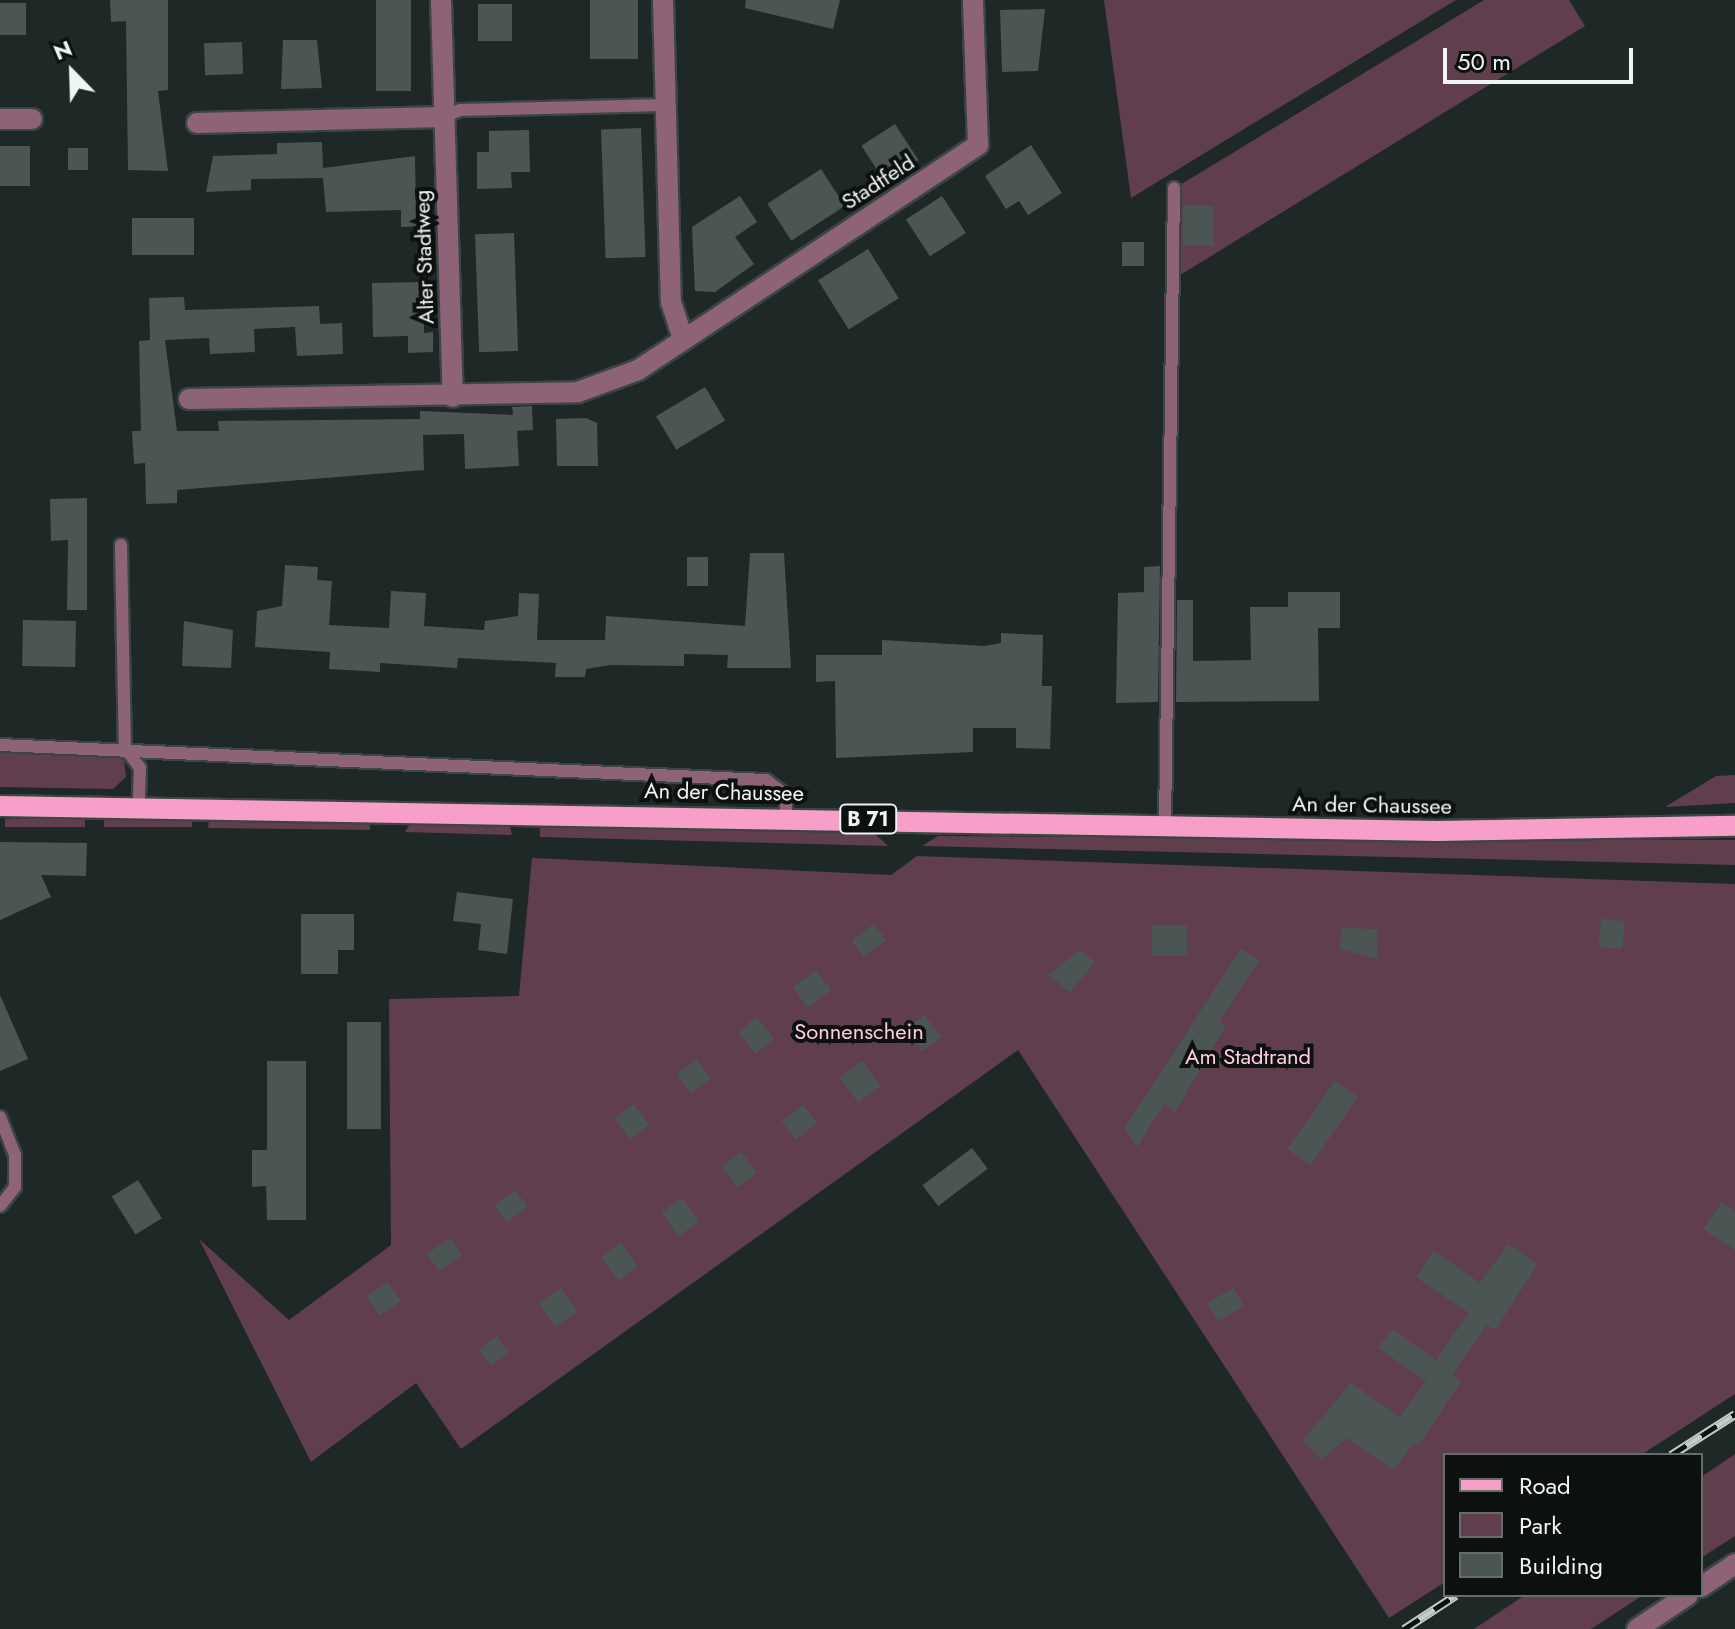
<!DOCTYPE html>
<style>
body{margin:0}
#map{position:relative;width:1735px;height:1629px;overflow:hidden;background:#1e2826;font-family:Jost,sans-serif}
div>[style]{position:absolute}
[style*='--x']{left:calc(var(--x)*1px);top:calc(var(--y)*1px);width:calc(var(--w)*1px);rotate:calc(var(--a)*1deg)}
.green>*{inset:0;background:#613e4e;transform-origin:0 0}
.building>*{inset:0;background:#4b5654;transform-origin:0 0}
.roads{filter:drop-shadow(2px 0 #3b4543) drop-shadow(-2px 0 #3b4543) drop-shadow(0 2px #3b4543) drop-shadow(0 -2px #3b4543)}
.lane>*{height:12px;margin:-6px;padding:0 6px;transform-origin:6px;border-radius:6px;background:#8e6377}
.street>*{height:20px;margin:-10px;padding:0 10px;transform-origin:10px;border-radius:10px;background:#8e6377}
.primary>*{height:20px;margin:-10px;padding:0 10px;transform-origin:10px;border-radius:10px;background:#f89fc9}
.rail>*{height:9px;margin-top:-4.5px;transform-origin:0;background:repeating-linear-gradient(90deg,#0c100f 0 18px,#c3cbc9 0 36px);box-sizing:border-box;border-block:2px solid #c3cbc9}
span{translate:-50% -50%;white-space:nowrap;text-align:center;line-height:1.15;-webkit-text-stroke:8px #0c100f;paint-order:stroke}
.shield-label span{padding:2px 6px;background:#0c100f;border:2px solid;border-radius:6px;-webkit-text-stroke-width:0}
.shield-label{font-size:20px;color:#eef5f3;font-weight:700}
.street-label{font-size:22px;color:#eef5f3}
.park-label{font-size:22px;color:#ffcbe2}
.legend{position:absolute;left:1443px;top:1453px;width:260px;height:144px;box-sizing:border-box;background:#0c100f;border:2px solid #666c6a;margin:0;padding:10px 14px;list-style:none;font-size:24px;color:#eef5f3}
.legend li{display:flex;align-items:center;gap:16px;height:40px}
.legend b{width:40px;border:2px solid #666c6a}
.north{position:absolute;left:32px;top:32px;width:80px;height:80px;-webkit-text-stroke:6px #0c100f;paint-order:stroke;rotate:337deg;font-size:22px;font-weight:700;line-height:32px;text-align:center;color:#eef5f3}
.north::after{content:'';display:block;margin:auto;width:28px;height:36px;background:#eef5f3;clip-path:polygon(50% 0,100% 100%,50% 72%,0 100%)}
.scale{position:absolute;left:1443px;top:48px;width:190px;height:36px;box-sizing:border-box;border:4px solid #eef5f3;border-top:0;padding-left:10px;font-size:24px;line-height:28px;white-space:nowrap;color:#eef5f3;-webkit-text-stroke:6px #0c100f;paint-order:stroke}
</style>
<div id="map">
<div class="green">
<i style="clip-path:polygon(1104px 0,1456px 0,1131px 198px)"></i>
<i style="clip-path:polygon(1484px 0,1569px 0,1585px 26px,1177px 277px,1180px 185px)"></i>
<i style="clip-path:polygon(0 751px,98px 753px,124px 760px,126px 777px,113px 789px,0 787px)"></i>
<i style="clip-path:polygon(1735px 775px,1735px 803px,1665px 807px,1716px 776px)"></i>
<i style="left:5px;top:819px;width:80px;height:8px"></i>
<i style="left:104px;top:820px;width:88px;height:7px"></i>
<i style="clip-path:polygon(209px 821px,370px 824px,370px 830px,208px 828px)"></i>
<i style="clip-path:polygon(410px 824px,510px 826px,512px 835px,405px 832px)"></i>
<i style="clip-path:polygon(540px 826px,874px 833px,888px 846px,540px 837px)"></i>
<i style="clip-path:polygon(938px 836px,1735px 840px,1735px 865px,922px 846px)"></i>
<i style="clip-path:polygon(917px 856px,1735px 884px,1735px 1394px,1641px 1455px,1445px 1455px,1445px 1582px,1389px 1618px,1018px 1050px,461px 1449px,416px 1383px,311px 1462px,199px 1239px,289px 1320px,391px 1245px,389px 999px,519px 996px,532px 858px,891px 875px)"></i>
<i style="clip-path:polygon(1735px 1454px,1735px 1536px,1701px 1558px,1701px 1477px)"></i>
<i style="clip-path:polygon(1525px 1595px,1643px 1595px,1591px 1629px,1474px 1629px)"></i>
</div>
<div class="building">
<i style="clip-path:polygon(110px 0,168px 0,168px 90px,158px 91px,168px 171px,128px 170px,126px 21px,111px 22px)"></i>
<i style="left:376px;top:0;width:35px;height:91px"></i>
<i style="left:590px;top:0;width:48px;height:59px"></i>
<i style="clip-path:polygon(746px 0,840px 0,833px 29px,745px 8px)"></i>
<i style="left:0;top:3px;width:26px;height:32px"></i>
<i style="left:478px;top:4px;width:34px;height:37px"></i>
<i style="clip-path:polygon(1045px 9px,1038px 71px,1002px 72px,1000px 10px)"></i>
<i style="clip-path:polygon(283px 40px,317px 40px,322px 88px,281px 89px)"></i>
<i style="left:242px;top:42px;width:32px;height:38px;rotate:88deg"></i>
<i style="left:895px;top:124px;width:43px;height:40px;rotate:57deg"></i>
<i style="left:641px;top:128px;width:129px;height:40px;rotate:88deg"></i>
<i style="clip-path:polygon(529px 130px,530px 172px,511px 172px,512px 188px,477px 189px,477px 152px,489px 152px,489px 131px)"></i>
<i style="clip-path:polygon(322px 142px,323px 168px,415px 156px,416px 207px,425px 206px,425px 226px,401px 227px,401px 210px,326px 212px,323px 178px,251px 179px,251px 190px,206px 192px,213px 156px,277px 154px,277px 143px)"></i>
<i style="clip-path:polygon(1031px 145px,1062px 193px,1028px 215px,1019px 201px,1006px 209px,985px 176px)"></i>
<i style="left:30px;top:146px;width:40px;height:30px;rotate:90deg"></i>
<i style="left:68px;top:148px;width:20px;height:22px"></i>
<i style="left:821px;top:169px;width:44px;height:64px;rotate:57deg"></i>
<i style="clip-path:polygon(740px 196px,757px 222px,735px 237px,754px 264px,715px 292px,695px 291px,692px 227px)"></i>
<i style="left:942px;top:196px;width:44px;height:43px;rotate:57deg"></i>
<i style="left:1183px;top:206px;width:31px;height:40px"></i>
<i style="left:132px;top:218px;width:62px;height:37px"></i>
<i style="left:514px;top:233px;width:118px;height:39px;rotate:88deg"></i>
<i style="left:1122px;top:242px;width:22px;height:24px"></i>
<i style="left:868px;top:249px;width:58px;height:59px;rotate:58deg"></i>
<i style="clip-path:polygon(423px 282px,424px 333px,433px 332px,433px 352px,408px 353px,408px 336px,373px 337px,372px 283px)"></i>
<i style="clip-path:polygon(184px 297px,185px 310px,319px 306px,320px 324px,342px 323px,343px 354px,297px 356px,295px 327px,254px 329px,255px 352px,210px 354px,209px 338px,165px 340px,177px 431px,219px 431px,218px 421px,420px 419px,420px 411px,513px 415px,512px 407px,532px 406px,533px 430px,517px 431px,519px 466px,465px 469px,464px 434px,423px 435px,424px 470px,177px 490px,177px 503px,146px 504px,145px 463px,134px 464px,132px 431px,141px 431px,139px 341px,150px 340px,149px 298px)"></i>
<i style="left:705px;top:387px;width:39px;height:57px;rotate:59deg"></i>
<i style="clip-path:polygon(586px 418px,597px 423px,598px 466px,557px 466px,556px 419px)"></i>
<i style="clip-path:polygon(87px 498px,87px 610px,67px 610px,68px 540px,51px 541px,50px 499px)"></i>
<i style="clip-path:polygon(750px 553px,784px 553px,791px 668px,727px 668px,728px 655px,684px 654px,684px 666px,610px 665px,586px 669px,585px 677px,555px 677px,556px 663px,458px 658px,457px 668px,380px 663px,380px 672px,329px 669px,330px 652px,255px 647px,257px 611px,282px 606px,285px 565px,318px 567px,317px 580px,332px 581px,329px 625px,389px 628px,391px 591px,426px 593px,424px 626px,484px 630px,485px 621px,518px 616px,519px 593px,539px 594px,537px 640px,605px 640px,606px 616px,745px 626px)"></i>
<i style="left:687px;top:557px;width:21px;height:29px"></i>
<i style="clip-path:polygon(1160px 566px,1158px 702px,1116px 703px,1118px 593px,1144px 592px,1144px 567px)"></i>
<i style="clip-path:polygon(1288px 592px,1340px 592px,1340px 628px,1318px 628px,1319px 701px,1176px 702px,1177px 600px,1193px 600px,1193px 661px,1251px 660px,1250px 607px,1288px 607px)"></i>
<i style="left:23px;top:620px;width:53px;height:46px;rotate:1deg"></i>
<i style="clip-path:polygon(184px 621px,233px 630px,231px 668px,182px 666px)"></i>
<i style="clip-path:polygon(1001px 633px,1043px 635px,1042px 686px,1052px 686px,1050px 749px,1016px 748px,1016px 728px,973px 728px,973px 752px,836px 758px,835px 681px,816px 682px,816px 655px,882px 655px,882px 640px,984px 646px,1001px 643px)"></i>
<i style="clip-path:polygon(0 842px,87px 843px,86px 876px,41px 875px,51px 897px,0 920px)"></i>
<i style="clip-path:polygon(457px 892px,513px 899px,507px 954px,478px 950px,481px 924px,453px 921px)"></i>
<i style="clip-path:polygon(301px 914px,354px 914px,354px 950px,338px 950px,338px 974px,301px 974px)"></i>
<i style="left:1601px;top:919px;width:24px;height:28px;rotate:5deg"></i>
<i style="left:874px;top:924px;width:20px;height:28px;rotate:53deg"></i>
<i style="left:1152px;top:926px;width:35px;height:30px"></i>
<i style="clip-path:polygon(1341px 928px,1378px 929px,1377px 959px,1340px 949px)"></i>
<i style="clip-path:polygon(1241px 949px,1259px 960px,1219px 1022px,1226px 1026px,1175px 1112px,1164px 1104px,1137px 1147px,1124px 1129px)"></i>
<i style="clip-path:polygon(1080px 950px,1095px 962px,1070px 992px,1048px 975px)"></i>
<i style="left:816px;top:970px;width:25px;height:29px;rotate:53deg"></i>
<i style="clip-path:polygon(0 995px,28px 1059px,0 1071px)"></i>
<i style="left:924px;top:1015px;width:28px;height:24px;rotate:52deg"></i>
<i style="left:757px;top:1017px;width:28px;height:24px;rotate:52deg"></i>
<i style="left:347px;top:1022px;width:34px;height:107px"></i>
<i style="left:696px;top:1059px;width:24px;height:25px;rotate:52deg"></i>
<i style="clip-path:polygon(267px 1061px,306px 1061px,306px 1220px,267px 1220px,266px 1186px,252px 1187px,252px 1150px,267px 1150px)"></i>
<i style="left:862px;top:1061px;width:31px;height:28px;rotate:53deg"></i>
<i style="left:1335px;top:1081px;width:28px;height:83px;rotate:35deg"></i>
<i style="left:634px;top:1104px;width:26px;height:24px;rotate:54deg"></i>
<i style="left:803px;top:1105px;width:23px;height:27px;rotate:52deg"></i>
<i style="left:972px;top:1148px;width:26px;height:62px;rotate:53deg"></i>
<i style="left:741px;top:1152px;width:26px;height:24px;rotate:53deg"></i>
<i style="left:138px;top:1180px;width:45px;height:31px;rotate:58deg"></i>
<i style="left:515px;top:1190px;width:21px;height:26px;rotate:53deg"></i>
<i style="left:682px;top:1198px;width:29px;height:25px;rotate:54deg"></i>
<i style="clip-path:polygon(1722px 1202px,1735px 1211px,1735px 1250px,1703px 1229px)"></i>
<i style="left:450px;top:1238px;width:21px;height:28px;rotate:55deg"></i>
<i style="left:621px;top:1243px;width:29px;height:24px;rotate:54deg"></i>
<i style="clip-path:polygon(1508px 1244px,1538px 1264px,1495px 1330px,1487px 1325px,1452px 1375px,1461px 1381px,1419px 1445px,1414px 1442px,1394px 1470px,1346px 1438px,1322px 1460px,1303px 1440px,1351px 1383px,1400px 1417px,1426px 1381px,1378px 1348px,1392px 1329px,1436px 1360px,1469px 1313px,1416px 1277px,1434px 1251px,1480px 1283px)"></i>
<i style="left:388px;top:1282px;width:23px;height:26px;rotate:56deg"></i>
<i style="left:561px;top:1288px;width:29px;height:27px;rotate:55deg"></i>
<i style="left:1233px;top:1288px;width:21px;height:30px;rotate:59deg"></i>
<i style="left:497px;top:1336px;width:20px;height:23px;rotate:53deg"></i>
</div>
<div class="roads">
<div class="lane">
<i style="--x:443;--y:117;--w:18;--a:-22"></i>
<i style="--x:460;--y:110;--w:205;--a:-1.4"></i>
<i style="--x:121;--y:545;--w:203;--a:88.9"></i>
<i style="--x:125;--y:748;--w:25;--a:53"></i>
<i style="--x:140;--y:768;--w:37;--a:92"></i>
<i style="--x:0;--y:745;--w:767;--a:2.62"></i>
<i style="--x:766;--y:780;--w:25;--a:37"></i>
<i style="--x:786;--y:795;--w:23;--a:90"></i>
<i style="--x:1165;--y:826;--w:638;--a:-89.19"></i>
<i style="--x:0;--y:1117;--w:41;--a:68.5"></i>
<i style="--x:15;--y:1155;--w:32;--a:90"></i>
<i style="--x:15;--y:1187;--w:24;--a:128"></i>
</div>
<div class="street">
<i style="--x:441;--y:0;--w:397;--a:88.3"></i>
<i style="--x:663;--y:0;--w:302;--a:88.5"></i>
<i style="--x:671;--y:302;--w:39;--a:72"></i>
<i style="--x:0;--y:119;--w:32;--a:0"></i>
<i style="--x:197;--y:123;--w:246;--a:-1.4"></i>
<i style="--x:189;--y:399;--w:389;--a:-1"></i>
<i style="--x:578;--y:392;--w:64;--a:-20.1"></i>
<i style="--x:638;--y:370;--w:408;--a:-33.5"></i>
<i style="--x:978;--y:145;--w:145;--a:-92"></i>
<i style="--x:1701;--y:1587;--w:41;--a:-34.1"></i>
<i style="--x:1637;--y:1629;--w:61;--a:-33.7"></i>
</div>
<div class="primary">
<i style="--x:0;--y:806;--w:1437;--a:1"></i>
<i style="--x:1437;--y:831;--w:298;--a:-1"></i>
</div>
</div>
<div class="rail">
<i style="--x:1671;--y:1455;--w:76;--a:-32.6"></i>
<i style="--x:1404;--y:1629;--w:62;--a:-33.2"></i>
</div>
<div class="shield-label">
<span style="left:868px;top:819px">B 71</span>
</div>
<div class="street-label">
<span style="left:878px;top:182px;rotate:-33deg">Stadtfeld</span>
<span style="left:424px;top:257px;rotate:-92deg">Alter Stadtweg</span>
<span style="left:724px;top:792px;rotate:1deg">An der Chaussee</span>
<span style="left:1372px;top:805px;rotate:1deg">An der Chaussee</span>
</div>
<div class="park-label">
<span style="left:859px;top:1032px">Sonnenschein</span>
<span style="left:1248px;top:1057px">Am Stadtrand</span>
</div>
<ul class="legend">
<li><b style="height:10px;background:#f89fc9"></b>Road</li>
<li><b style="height:22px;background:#613e4e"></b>Park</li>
<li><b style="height:22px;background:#4b5654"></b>Building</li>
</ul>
<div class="north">N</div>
<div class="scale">50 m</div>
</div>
